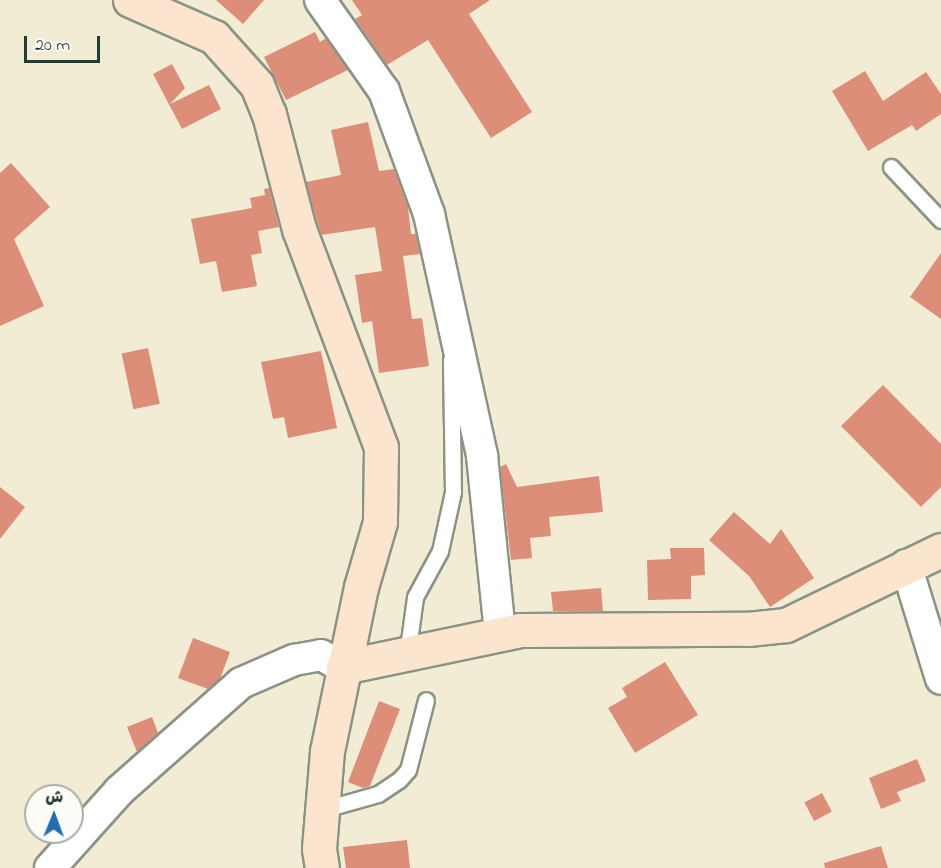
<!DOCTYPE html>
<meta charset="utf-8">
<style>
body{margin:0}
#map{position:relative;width:941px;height:868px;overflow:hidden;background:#f3ecd5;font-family:"Indie Flower","Playpen Sans Arabic",sans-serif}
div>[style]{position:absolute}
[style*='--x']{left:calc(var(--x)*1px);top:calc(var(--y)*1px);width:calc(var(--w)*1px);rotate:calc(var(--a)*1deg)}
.building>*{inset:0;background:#dc8e79;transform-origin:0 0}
.roads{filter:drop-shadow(2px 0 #899484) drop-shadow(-2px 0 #899484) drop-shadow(0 2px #899484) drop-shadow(0 -2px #899484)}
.lane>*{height:15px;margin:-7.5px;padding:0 7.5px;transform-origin:7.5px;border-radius:7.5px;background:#fff}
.street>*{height:30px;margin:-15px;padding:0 15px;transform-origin:15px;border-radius:15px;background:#fff}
.secondary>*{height:33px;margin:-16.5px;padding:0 16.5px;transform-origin:16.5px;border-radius:16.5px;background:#fce5cf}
span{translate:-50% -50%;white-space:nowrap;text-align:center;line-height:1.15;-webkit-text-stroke:4.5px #fdfcf7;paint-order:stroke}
.north{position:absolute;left:24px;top:784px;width:60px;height:60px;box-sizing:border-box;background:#fdfcf7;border:2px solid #a4b0a9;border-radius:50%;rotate:1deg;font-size:16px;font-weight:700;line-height:24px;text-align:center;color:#1f3d34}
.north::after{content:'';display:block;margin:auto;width:21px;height:27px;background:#1f6fb2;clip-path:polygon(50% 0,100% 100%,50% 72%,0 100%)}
.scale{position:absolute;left:24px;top:36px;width:76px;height:27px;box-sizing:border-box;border:3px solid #1f3d34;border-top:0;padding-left:8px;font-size:18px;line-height:21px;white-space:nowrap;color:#1f3d34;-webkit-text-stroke:4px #fdfcf7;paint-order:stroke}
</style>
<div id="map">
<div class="building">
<i style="clip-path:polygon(216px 0,264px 0,243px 24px)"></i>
<i style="clip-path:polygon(352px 0,490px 0,469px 14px,532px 112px,491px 138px,428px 40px,387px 65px,355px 19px,362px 15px)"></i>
<i style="clip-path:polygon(315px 32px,320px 42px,326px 38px,348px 70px,286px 100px,264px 57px)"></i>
<i style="clip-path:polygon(172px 64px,185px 88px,170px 104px,209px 85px,221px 109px,182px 129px,153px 74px)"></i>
<i style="clip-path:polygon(865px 71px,883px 101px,926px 72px,941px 94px,941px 114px,916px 131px,912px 125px,868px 151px,832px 91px)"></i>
<i style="clip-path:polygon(368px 122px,379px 171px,394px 169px,408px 207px,411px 234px,416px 234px,420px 254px,403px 256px,412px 319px,422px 318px,429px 366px,379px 373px,372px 321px,362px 323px,355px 275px,382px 271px,375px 227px,321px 235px,306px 182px,341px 175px,331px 130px)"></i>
<i style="clip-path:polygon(11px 163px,50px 207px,14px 239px,44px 306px,0 326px,0 173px)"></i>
<i style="clip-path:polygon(269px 188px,279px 227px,258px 231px,262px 253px,251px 255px,257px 286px,222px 292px,216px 261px,200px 264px,191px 219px,252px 208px,250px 198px,265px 195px,264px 189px)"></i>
<i style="clip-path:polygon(941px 253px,941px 319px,910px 297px)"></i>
<i style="left:148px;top:348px;width:57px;height:27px;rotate:78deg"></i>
<i style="clip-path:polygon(321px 351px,337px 428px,288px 438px,284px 417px,273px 419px,261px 362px)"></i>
<i style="clip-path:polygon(883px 385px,941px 444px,941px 487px,921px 507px,841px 426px)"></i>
<i style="clip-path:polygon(506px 464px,517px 487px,599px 476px,603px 512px,549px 517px,551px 536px,530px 538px,532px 558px,511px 560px,500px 467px)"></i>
<i style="clip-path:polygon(0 487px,25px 507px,0 539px)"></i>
<i style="clip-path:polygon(734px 512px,770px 544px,781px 529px,814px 578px,770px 607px,749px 576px,709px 540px)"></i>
<i style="clip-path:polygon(670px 548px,704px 548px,705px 575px,691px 576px,691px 599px,648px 600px,647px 560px,671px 559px)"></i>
<i style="clip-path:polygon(601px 588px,603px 611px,553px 611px,551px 592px)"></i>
<i style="clip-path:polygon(193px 638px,230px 652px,220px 679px,208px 689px,178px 678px)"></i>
<i style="clip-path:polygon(665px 662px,698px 715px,635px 753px,608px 708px,627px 697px,622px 688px)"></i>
<i style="clip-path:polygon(379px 701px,400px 709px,370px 786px,363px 788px,348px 782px)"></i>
<i style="clip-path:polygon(152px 717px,158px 733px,137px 752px,127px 727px)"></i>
<i style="clip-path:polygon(917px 759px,926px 781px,897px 792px,901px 801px,881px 809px,869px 778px)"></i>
<i style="left:822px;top:793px;width:21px;height:20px;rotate:62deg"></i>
<i style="clip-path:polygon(407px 840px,410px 868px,346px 868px,343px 847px)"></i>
<i style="clip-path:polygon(881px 846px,888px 868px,825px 868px,824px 863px)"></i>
</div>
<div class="roads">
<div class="lane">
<i style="--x:891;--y:167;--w:73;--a:46.7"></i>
<i style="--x:413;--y:652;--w:12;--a:-110"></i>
<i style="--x:409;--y:641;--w:44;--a:-82.2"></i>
<i style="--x:415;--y:597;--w:52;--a:-61.5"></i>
<i style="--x:440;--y:551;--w:60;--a:-77.6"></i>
<i style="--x:453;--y:492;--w:132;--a:-90.9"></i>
<i style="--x:321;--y:810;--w:59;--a:-15.7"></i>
<i style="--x:378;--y:794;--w:25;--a:-34"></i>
<i style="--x:399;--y:780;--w:13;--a:-48"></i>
<i style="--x:408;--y:770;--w:72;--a:-75.6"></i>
</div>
<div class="street">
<i style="--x:320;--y:0;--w:111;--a:54.9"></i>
<i style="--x:384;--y:91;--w:131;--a:69.9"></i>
<i style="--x:429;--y:214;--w:248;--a:77.6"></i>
<i style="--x:482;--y:456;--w:177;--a:84.2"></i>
<i style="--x:906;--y:565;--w:119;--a:72.9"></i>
<i style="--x:50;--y:868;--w:103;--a:-48.1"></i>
<i style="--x:119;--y:791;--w:163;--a:-41.5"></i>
<i style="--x:241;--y:683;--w:58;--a:-23.5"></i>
<i style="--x:294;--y:660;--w:27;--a:-10"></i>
<i style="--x:321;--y:655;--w:25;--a:29"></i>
</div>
<div class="secondary">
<i style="--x:130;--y:0;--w:92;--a:23.8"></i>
<i style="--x:214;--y:37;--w:64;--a:48.1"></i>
<i style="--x:257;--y:85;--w:31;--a:68"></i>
<i style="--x:269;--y:114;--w:119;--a:75.4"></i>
<i style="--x:299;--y:229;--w:233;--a:69.4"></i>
<i style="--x:381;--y:447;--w:75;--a:90.8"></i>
<i style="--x:380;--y:522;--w:68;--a:106.3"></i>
<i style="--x:361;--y:587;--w:167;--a:101.7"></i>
<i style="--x:327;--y:751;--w:98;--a:94.7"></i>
<i style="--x:319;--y:849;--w:19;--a:81"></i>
<i style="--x:343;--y:667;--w:181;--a:-11.8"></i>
<i style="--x:520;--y:630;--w:228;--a:-0.3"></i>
<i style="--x:748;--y:629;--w:38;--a:-6"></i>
<i style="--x:786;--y:625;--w:172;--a:-25.8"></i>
</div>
</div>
<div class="north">ش</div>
<div class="scale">20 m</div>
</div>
